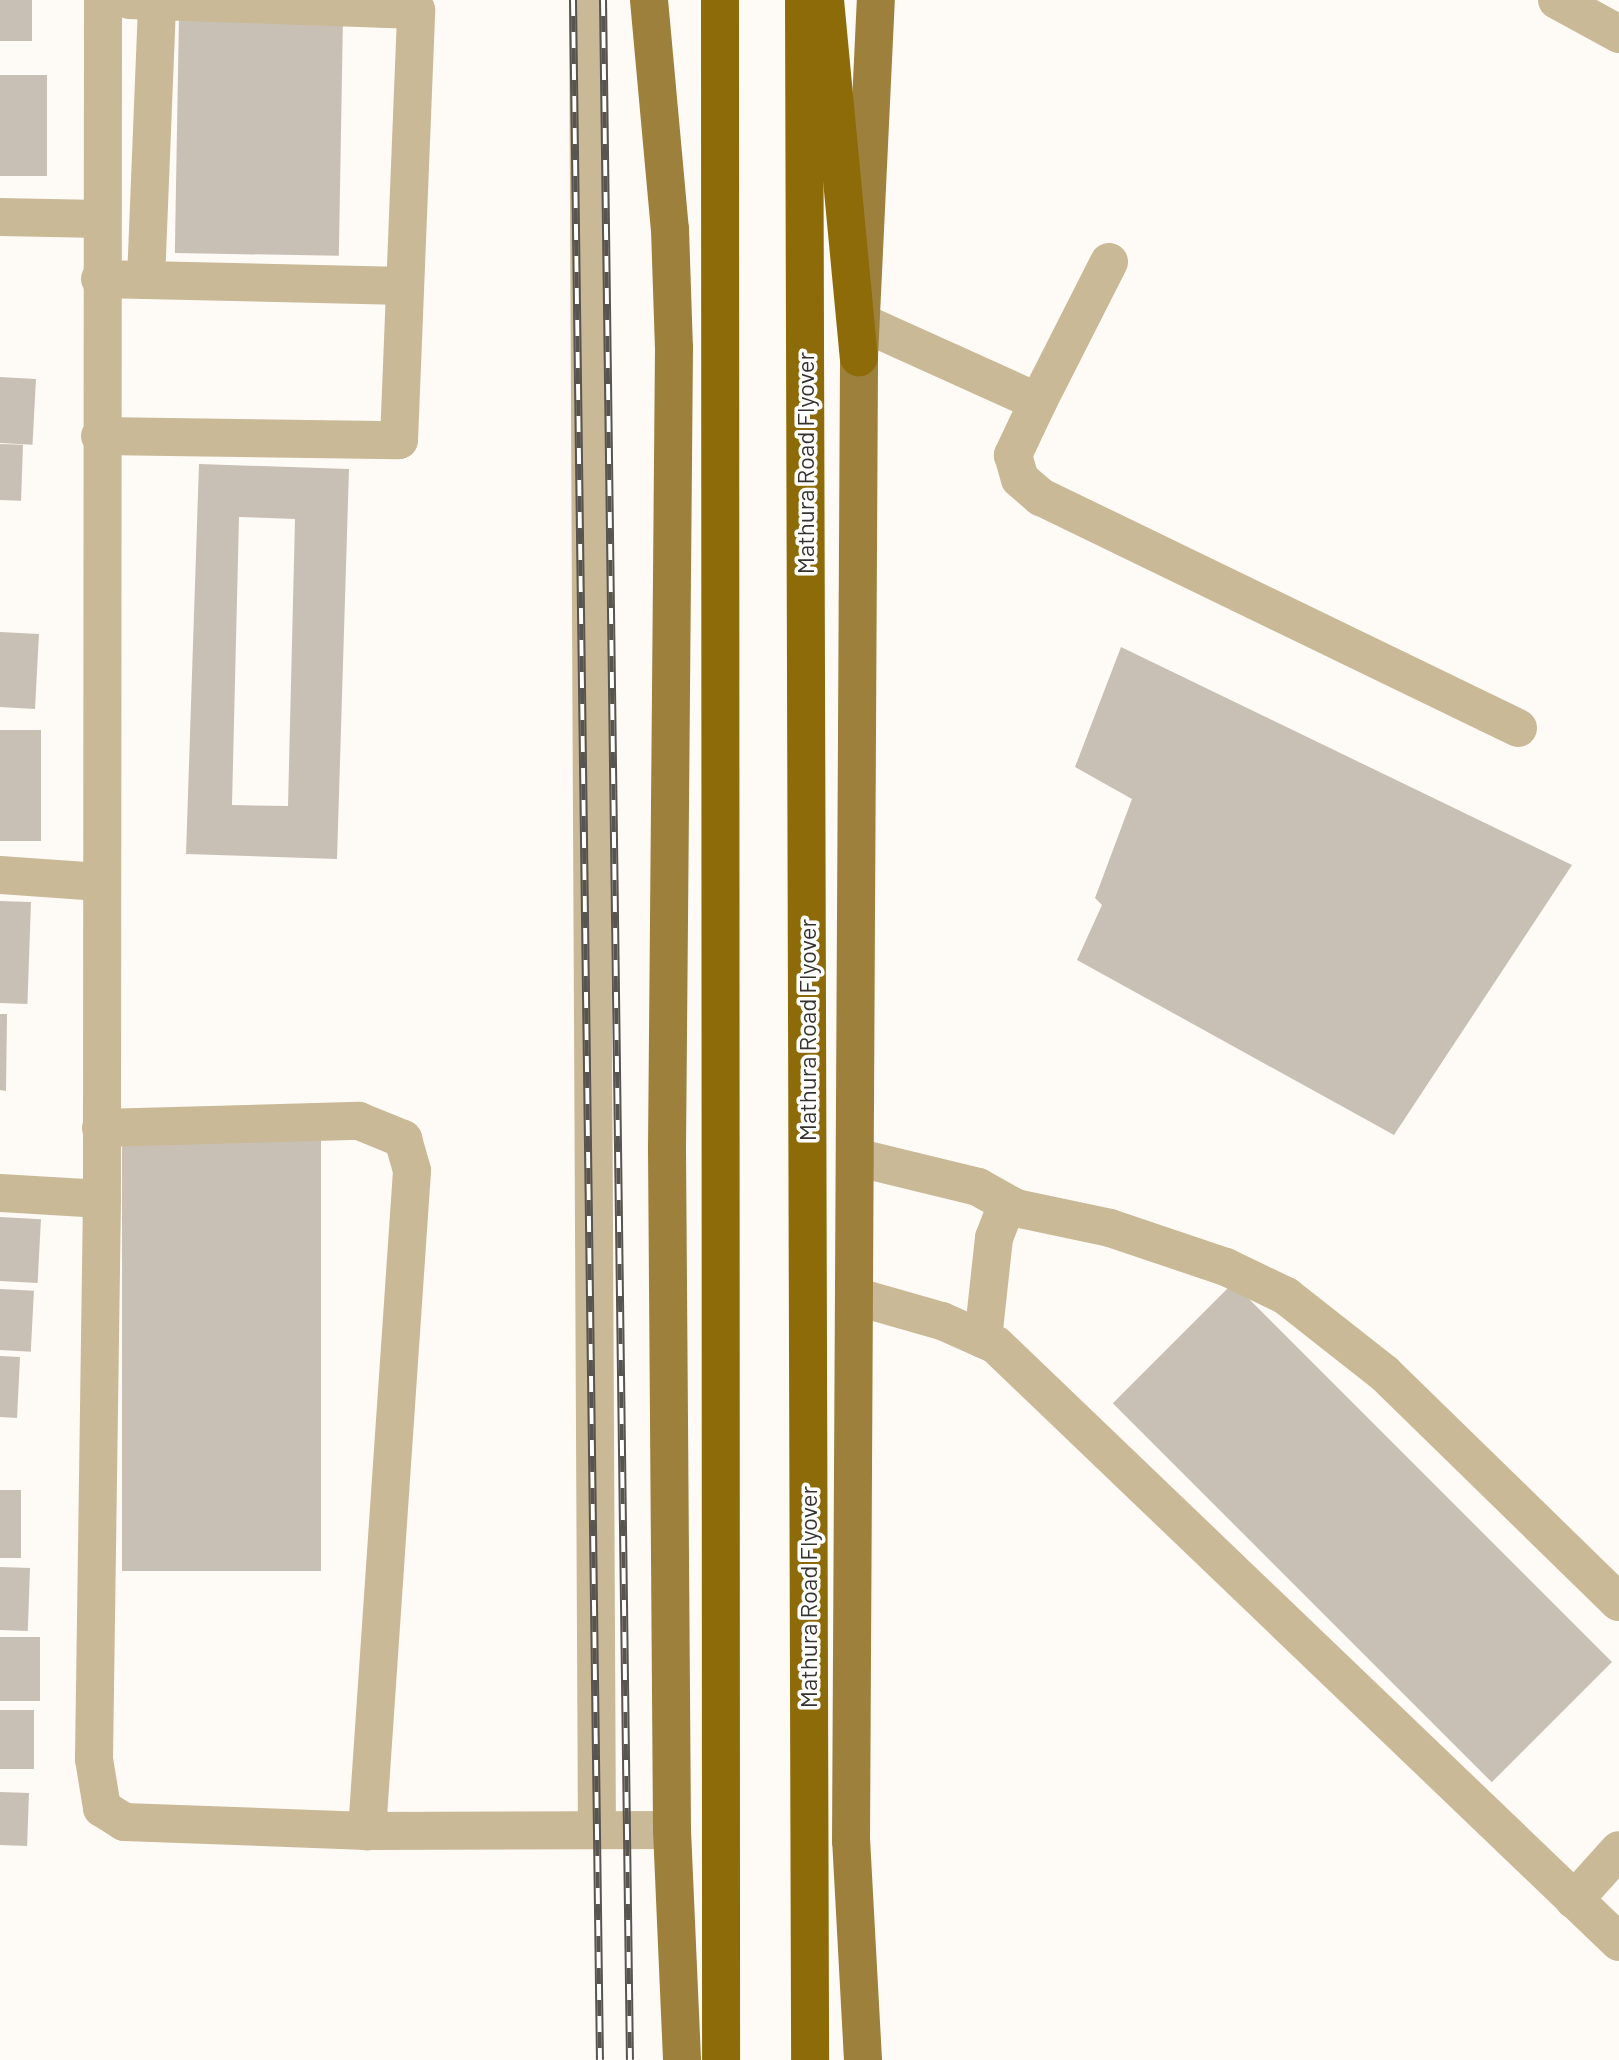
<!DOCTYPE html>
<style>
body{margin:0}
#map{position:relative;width:1619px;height:2060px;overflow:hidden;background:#fefaf6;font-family:Barlow,sans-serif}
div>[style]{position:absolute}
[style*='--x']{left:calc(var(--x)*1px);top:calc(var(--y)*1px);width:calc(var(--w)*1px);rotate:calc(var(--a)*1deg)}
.building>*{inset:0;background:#c9c0b5;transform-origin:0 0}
.minor>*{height:38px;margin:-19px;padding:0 19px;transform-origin:19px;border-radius:19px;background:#c9b997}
.major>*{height:38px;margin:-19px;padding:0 19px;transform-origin:19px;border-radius:19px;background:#9e803d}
.highway>*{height:38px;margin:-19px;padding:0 19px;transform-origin:19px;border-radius:19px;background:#8e6b09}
.rail>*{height:8px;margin-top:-4px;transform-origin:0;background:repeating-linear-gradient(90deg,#fff 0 16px,#585550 0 32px);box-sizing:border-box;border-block:2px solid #585550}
span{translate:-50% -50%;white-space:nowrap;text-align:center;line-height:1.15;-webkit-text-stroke:7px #fff;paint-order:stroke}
.street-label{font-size:24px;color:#36332e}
</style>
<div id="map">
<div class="building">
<i style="left:0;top:0;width:32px;height:41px"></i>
<i style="left:179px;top:15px;width:164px;height:238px;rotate:1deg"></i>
<i style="left:0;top:75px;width:47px;height:101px"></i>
<i style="left:0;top:377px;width:36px;height:66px;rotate:3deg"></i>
<i style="left:0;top:444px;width:23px;height:56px;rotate:2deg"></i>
<i style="clip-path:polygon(evenodd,199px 464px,349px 469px,337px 859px,186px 854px,199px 464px,239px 517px,295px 519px,288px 806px,232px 805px,239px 517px)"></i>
<i style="left:0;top:632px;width:39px;height:75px;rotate:3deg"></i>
<i style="clip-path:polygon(1121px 647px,1572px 865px,1394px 1135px,1077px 960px,1102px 905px,1095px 898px,1132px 799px,1075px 767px)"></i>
<i style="left:0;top:730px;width:41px;height:111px"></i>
<i style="left:0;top:901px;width:31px;height:102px;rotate:2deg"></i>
<i style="clip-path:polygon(0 1014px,7px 1014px,6px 1091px,0 1090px)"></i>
<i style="left:122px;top:1136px;width:199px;height:435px"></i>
<i style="left:0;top:1217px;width:41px;height:64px;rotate:3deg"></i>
<i style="left:1233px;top:1283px;width:536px;height:170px;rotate:45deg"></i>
<i style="left:0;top:1289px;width:34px;height:61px;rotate:3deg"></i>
<i style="clip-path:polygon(0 1356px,20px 1357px,17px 1418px,0 1417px)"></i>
<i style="left:0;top:1490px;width:21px;height:68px"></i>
<i style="left:0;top:1567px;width:30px;height:63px;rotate:2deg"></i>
<i style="left:0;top:1637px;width:40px;height:64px"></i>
<i style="left:0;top:1710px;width:34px;height:59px"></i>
<i style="left:0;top:1792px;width:29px;height:53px;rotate:2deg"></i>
</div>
<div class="minor">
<i style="--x:103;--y:0;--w:1199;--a:90.05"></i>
<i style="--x:102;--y:1199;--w:560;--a:90.82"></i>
<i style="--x:94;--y:1759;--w:50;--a:80.7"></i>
<i style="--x:102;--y:1808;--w:26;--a:32"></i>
<i style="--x:124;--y:1822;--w:243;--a:2.1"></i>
<i style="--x:367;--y:1831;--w:305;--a:-0.2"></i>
<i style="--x:588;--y:0;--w:1830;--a:89.72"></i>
<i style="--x:1557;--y:0;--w:71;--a:28.7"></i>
<i style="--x:0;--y:217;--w:100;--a:1.1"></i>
<i style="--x:100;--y:279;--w:305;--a:1.3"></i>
<i style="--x:146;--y:280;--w:279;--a:-87.7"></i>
<i style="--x:861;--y:322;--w:194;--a:24.3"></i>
<i style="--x:1038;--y:402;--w:157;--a:-63.1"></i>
<i style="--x:1038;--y:402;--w:59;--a:115.3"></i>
<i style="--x:1013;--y:455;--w:25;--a:74"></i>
<i style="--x:1020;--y:479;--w:28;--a:41"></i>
<i style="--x:1041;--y:497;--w:530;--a:25.84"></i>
<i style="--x:100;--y:436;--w:299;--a:0.8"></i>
<i style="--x:399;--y:440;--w:430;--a:-87.7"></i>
<i style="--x:416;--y:10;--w:287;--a:-178"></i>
<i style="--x:0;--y:875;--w:100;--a:4"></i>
<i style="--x:101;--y:1128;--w:258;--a:-1.6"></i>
<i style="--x:359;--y:1121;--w:48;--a:22.2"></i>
<i style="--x:403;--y:1139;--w:33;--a:74"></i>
<i style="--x:412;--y:1171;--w:662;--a:93.9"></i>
<i style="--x:855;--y:1157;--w:127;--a:13.7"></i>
<i style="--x:978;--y:1187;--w:43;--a:28.9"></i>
<i style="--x:0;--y:1193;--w:102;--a:3.4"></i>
<i style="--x:854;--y:1296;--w:91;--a:15.9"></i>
<i style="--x:942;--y:1321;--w:59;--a:24"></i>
<i style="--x:996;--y:1345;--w:863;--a:43.78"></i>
<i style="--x:983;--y:1339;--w:102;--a:-83.8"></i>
<i style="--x:994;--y:1238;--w:25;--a:-69"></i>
<i style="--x:1003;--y:1215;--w:15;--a:-28"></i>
<i style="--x:1016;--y:1208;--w:96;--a:12"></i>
<i style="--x:1110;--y:1228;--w:122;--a:18.6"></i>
<i style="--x:1226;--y:1267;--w:67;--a:25.8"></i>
<i style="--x:1286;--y:1296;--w:125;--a:38.2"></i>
<i style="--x:1384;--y:1373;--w:328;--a:44.3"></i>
<i style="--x:1574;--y:1900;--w:67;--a:-48"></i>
</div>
<div class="major">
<i style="--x:649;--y:0;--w:230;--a:84.8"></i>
<i style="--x:670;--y:229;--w:118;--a:88.1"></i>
<i style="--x:674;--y:347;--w:801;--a:90.5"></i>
<i style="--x:667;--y:1148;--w:682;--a:89.58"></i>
<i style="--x:672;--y:1830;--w:230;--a:87.5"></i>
<i style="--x:863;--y:2060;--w:219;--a:-93.1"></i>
<i style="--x:851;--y:1841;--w:1484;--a:-89.69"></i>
<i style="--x:859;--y:357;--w:357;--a:-87.3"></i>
</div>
<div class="highway">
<i style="--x:720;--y:0;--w:2060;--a:89.97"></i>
<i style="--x:804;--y:0;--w:2060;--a:89.83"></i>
<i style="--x:825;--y:0;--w:359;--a:84.6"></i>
</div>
<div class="rail">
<i style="--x:573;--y:0;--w:2060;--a:89.25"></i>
<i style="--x:603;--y:0;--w:2060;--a:89.25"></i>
</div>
<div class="street-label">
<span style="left:805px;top:463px;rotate:-90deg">Mathura Road Flyover</span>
<span style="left:807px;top:1030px;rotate:-90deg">Mathura Road Flyover</span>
<span style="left:808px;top:1597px;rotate:-90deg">Mathura Road Flyover</span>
</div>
</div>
